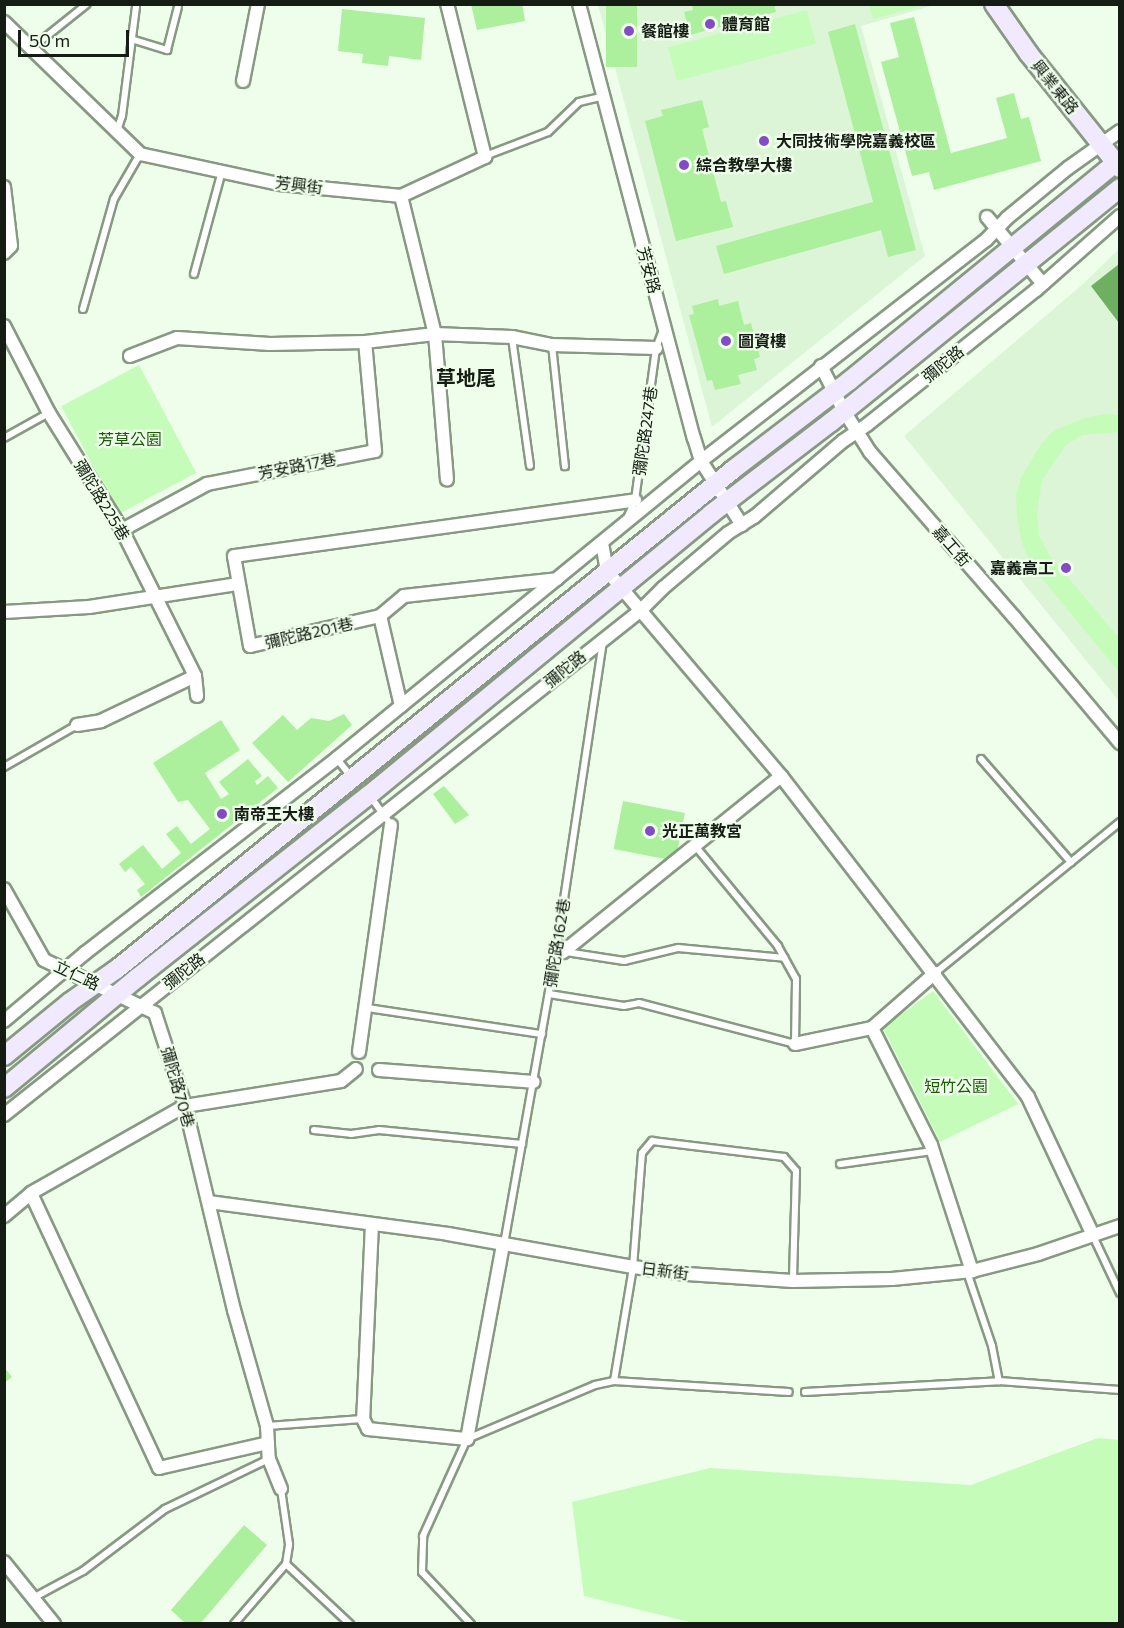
<!DOCTYPE html>
<meta charset="utf-8">
<style>
body{margin:0}
#map{position:relative;width:1124px;height:1628px;overflow:hidden;background:#eefeeb;font-family:Commissioner,"Noto Sans TC",sans-serif}
div>[style]{position:absolute}
[style*='--x']{left:calc(var(--x)*1px);top:calc(var(--y)*1px);width:calc(var(--w)*1px);rotate:calc(var(--a)*1deg)}
.built>*{inset:0;background:#dcf5d6}
.green>*{inset:0;background:#c6fcba;transform-origin:0 0}
.water>*{inset:0;background:#6faf61}
.building>*{inset:0;background:#acef9d;transform-origin:0 0}
.roads{filter:drop-shadow(2px 0 #879983) drop-shadow(-2px 0 #879983) drop-shadow(0 2px #879983) drop-shadow(0 -2px #879983)}
.lane>*{height:6px;margin:-3px;padding:0 3px;transform-origin:3px;border-radius:3px;background:#fff}
.street>*{height:12px;margin:-6px;padding:0 6px;transform-origin:6px;border-radius:6px;background:#fff}
.secondary>*{height:18px;margin:-9px;padding:0 9px;transform-origin:9px;border-radius:9px;background:#f1e9fd}
.dots>*{width:16px;height:16px;translate:-50% -50%;box-sizing:border-box;border:3px solid #eefeeb;border-radius:50%}
span{translate:-50% -50%;white-space:nowrap;text-align:center;line-height:1.15;-webkit-text-stroke:4.5px #eefeeb;paint-order:stroke}
.poi-label{font-size:16px;color:#151c13;font-weight:700}
.left{translate:0 -50%;text-align:left}
.right{translate:-100% -50%;text-align:right}
.street-label{font-size:16px;color:#151c13}
.park-label{font-size:16px;color:#1d5b09}
.quarter-label{font-size:20px;color:#151c13;font-weight:700}
.frame{position:absolute;inset:0;border:6px solid #151c13;pointer-events:none}
.scale{position:absolute;left:18px;top:30px;width:111px;height:27px;box-sizing:border-box;border:3px solid #151c13;border-top:0;padding-left:8px;font-size:18px;line-height:21px;white-space:nowrap;color:#151c13;-webkit-text-stroke:4px #eefeeb;paint-order:stroke}
</style>
<div id="map">
<div class="built">
<i style="clip-path:polygon(598px 5px,935px 5px,861px 26px,925px 256px,712px 427px)"></i>
<i style="clip-path:polygon(1119px 249px,1119px 701px,904px 436px,1083px 284px)"></i>
</div>
<div class="green">
<i style="clip-path:polygon(869px 5px,869px 4px,926px 5px,873px 19px)"></i>
<i style="left:807px;top:10px;width:35px;height:144px;rotate:75deg"></i>
<i style="left:139px;top:365px;width:122px;height:88px;rotate:62deg"></i>
<i style="clip-path:polygon(1107px 414px,1119px 415px,1119px 432px,1083px 435px,1066px 445px,1042px 480px,1037px 513px,1039px 535px,1050px 556px,1119px 638px,1119px 672px,1031px 565px,1021px 540px,1017px 515px,1016px 494px,1022px 476px,1041px 444px,1054px 430px,1088px 417px)"></i>
<i style="clip-path:polygon(933px 991px,1018px 1104px,940px 1142px,883px 1028px)"></i>
<i style="clip-path:polygon(1098px 1438px,1119px 1440px,1119px 1623px,693px 1623px,584px 1596px,572px 1502px,710px 1468px,971px 1485px)"></i>
</div>
<div class="water">
<i style="clip-path:polygon(1119px 264px,1119px 323px,1091px 286px)"></i>
</div>
<div class="building">
<i style="clip-path:polygon(471px 4px,522px 4px,525px 21px,477px 30px)"></i>
<i style="left:606px;top:4px;width:31px;height:63px"></i>
<i style="clip-path:polygon(692px 4px,774px 4px,776px 12px,690px 35px,684px 12px,693px 10px)"></i>
<i style="clip-path:polygon(342px 9px,425px 18px,421px 60px,389px 56px,388px 66px,362px 63px,363px 54px,338px 51px)"></i>
<i style="clip-path:polygon(914px 17px,951px 153px,1007px 138px,996px 98px,1014px 93px,1021px 119px,1029px 117px,1041px 161px,934px 190px,929px 172px,912px 176px,881px 62px,899px 57px,890px 23px)"></i>
<i style="clip-path:polygon(855px 24px,916px 250px,888px 257px,881px 230px,724px 274px,716px 246px,873px 202px,828px 32px)"></i>
<i style="clip-path:polygon(702px 100px,709px 127px,702px 129px,721px 202px,726px 201px,733px 227px,676px 241px,645px 121px,663px 116px,661px 110px)"></i>
<i style="clip-path:polygon(718px 299px,719px 306px,738px 301px,744px 325px,751px 323px,760px 357px,754px 359px,757px 370px,738px 375px,741px 384px,715px 390px,712px 380px,707px 381px,689px 315px,694px 314px,692px 306px)"></i>
<i style="clip-path:polygon(344px 714px,352px 725px,288px 782px,252px 743px,283px 715px,297px 730px,311px 718px,329px 721px)"></i>
<i style="clip-path:polygon(221px 720px,240px 750px,205px 773px,221px 799px,229px 794px,219px 782px,248px 759px,262px 776px,255px 781px,257px 785px,268px 776px,278px 788px,141px 897px,137px 890px,145px 884px,131px 867px,125px 872px,119px 864px,143px 845px,162px 869px,181px 853px,166px 834px,177px 826px,191px 844px,210px 829px,188px 800px,178px 802px,153px 763px)"></i>
<i style="clip-path:polygon(444px 786px,469px 815px,455px 824px,433px 794px)"></i>
<i style="left:623px;top:801px;width:63px;height:49px;rotate:11deg"></i>
<i style="clip-path:polygon(4px 1367px,12px 1377px,4px 1383px)"></i>
<i style="clip-path:polygon(244px 1525px,267px 1545px,200px 1624px,186px 1624px,171px 1610px)"></i>
</div>
<div class="roads">
<div class="lane">
<i style="--x:131;--y:39;--w:38;--a:17"></i>
<i style="--x:167;--y:50;--w:44;--a:-75.7"></i>
<i style="--x:32;--y:48;--w:70;--a:-38.7"></i>
<i style="--x:117;--y:131;--w:16;--a:-72"></i>
<i style="--x:122;--y:116;--w:110;--a:-82.7"></i>
<i style="--x:485;--y:156;--w:67;--a:-20.9"></i>
<i style="--x:548;--y:132;--w:43;--a:-44.1"></i>
<i style="--x:579;--y:102;--w:26;--a:-13"></i>
<i style="--x:194;--y:274;--w:107;--a:-74.8"></i>
<i style="--x:83;--y:309;--w:114;--a:-74.3"></i>
<i style="--x:114;--y:199;--w:52;--a:-60"></i>
<i style="--x:512;--y:338;--w:129;--a:82"></i>
<i style="--x:552;--y:345;--w:122;--a:83.9"></i>
<i style="--x:4;--y:438;--w:51;--a:-29.1"></i>
<i style="--x:628;--y:516;--w:17;--a:-66"></i>
<i style="--x:635;--y:500;--w:153;--a:-82.1"></i>
<i style="--x:656;--y:348;--w:19;--a:-69"></i>
<i style="--x:337;--y:759;--w:22;--a:51"></i>
<i style="--x:981;--y:759;--w:137;--a:48.9"></i>
<i style="--x:4;--y:767;--w:84;--a:-29.9"></i>
<i style="--x:370;--y:796;--w:36;--a:54"></i>
<i style="--x:566;--y:952;--w:59;--a:8.8"></i>
<i style="--x:624;--y:961;--w:56;--a:-13.5"></i>
<i style="--x:678;--y:948;--w:107;--a:5.3"></i>
<i style="--x:935;--y:973;--w:239;--a:-39.2"></i>
<i style="--x:549;--y:994;--w:76;--a:9.1"></i>
<i style="--x:624;--y:1006;--w:15;--a:-11"></i>
<i style="--x:639;--y:1003;--w:161;--a:14.7"></i>
<i style="--x:795;--y:1044;--w:65;--a:-89.1"></i>
<i style="--x:796;--y:979;--w:38;--a:-119"></i>
<i style="--x:778;--y:946;--w:129;--a:-129.6"></i>
<i style="--x:367;--y:1008;--w:177;--a:8.5"></i>
<i style="--x:314;--y:1130;--w:37;--a:6"></i>
<i style="--x:351;--y:1134;--w:28;--a:-8"></i>
<i style="--x:379;--y:1130;--w:144;--a:5.6"></i>
<i style="--x:840;--y:1164;--w:94;--a:-8"></i>
<i style="--x:1093;--y:1236;--w:63;--a:64.7"></i>
<i style="--x:504;--y:1244;--w:297;--a:-79.9"></i>
<i style="--x:556;--y:952;--w:315;--a:-81.4"></i>
<i style="--x:967;--y:1272;--w:78;--a:71.3"></i>
<i style="--x:992;--y:1346;--w:36;--a:79"></i>
<i style="--x:614;--y:1381;--w:116;--a:-80.5"></i>
<i style="--x:633;--y:1267;--w:114;--a:-85.5"></i>
<i style="--x:642;--y:1153;--w:16;--a:-50"></i>
<i style="--x:652;--y:1141;--w:133;--a:6.9"></i>
<i style="--x:784;--y:1157;--w:18;--a:49"></i>
<i style="--x:796;--y:1171;--w:110;--a:91.6"></i>
<i style="--x:805;--y:1392;--w:194;--a:-3.2"></i>
<i style="--x:999;--y:1381;--w:121;--a:4.3"></i>
<i style="--x:267;--y:1426;--w:96;--a:-4.2"></i>
<i style="--x:286;--y:1564;--w:88;--a:43.2"></i>
<i style="--x:33;--y:1598;--w:57;--a:-28.4"></i>
<i style="--x:83;--y:1571;--w:103;--a:-37.1"></i>
<i style="--x:165;--y:1509;--w:115;--a:-25.7"></i>
<i style="--x:234;--y:1624;--w:79;--a:-49.1"></i>
<i style="--x:286;--y:1564;--w:20;--a:-81"></i>
<i style="--x:289;--y:1544;--w:56;--a:-98.3"></i>
<i style="--x:471;--y:1624;--w:71;--a:-133.3"></i>
<i style="--x:422;--y:1572;--w:36;--a:-88"></i>
<i style="--x:423;--y:1536;--w:107;--a:-65.6"></i>
<i style="--x:467;--y:1439;--w:139;--a:-22.9"></i>
<i style="--x:595;--y:1385;--w:19;--a:-12"></i>
<i style="--x:614;--y:1381;--w:175;--a:3.6"></i>
</div>
<div class="street">
<i style="--x:579;--y:4;--w:449;--a:75.2"></i>
<i style="--x:694;--y:438;--w:24;--a:73"></i>
<i style="--x:701;--y:461;--w:76;--a:57.4"></i>
<i style="--x:4;--y:22;--w:190;--a:44.1"></i>
<i style="--x:140;--y:154;--w:142;--a:12.2"></i>
<i style="--x:279;--y:184;--w:123;--a:5.6"></i>
<i style="--x:401;--y:196;--w:93;--a:-24.9"></i>
<i style="--x:485;--y:157;--w:158;--a:-103.9"></i>
<i style="--x:243;--y:81;--w:78;--a:-79"></i>
<i style="--x:4;--y:187;--w:59;--a:83.2"></i>
<i style="--x:11;--y:246;--w:10;--a:135"></i>
<i style="--x:401;--y:196;--w:142;--a:76.2"></i>
<i style="--x:435;--y:334;--w:146;--a:85.3"></i>
<i style="--x:987;--y:217;--w:87;--a:50.1"></i>
<i style="--x:4;--y:326;--w:98;--a:62.7"></i>
<i style="--x:49;--y:413;--w:138;--a:58"></i>
<i style="--x:122;--y:530;--w:163;--a:63.4"></i>
<i style="--x:130;--y:356;--w:50;--a:-21"></i>
<i style="--x:177;--y:338;--w:93;--a:3.7"></i>
<i style="--x:270;--y:344;--w:95;--a:-1.2"></i>
<i style="--x:365;--y:342;--w:70;--a:-6.5"></i>
<i style="--x:435;--y:334;--w:77;--a:2.2"></i>
<i style="--x:512;--y:337;--w:41;--a:11.3"></i>
<i style="--x:552;--y:345;--w:104;--a:1.7"></i>
<i style="--x:821;--y:366;--w:51;--a:62.9"></i>
<i style="--x:844;--y:411;--w:49;--a:57.6"></i>
<i style="--x:870;--y:452;--w:219;--a:48.9"></i>
<i style="--x:1014;--y:617;--w:165;--a:49.9"></i>
<i style="--x:122;--y:530;--w:97;--a:-28.4"></i>
<i style="--x:207;--y:484;--w:171;--a:-11.1"></i>
<i style="--x:375;--y:451;--w:109;--a:-95.2"></i>
<i style="--x:602;--y:543;--w:28;--a:80"></i>
<i style="--x:607;--y:571;--w:269;--a:49.7"></i>
<i style="--x:781;--y:776;--w:405;--a:52.4"></i>
<i style="--x:1028;--y:1097;--w:153;--a:64.8"></i>
<i style="--x:4;--y:612;--w:85;--a:-3.4"></i>
<i style="--x:89;--y:607;--w:151;--a:-8.8"></i>
<i style="--x:380;--y:616;--w:31;--a:-40"></i>
<i style="--x:404;--y:596;--w:154;--a:-6.3"></i>
<i style="--x:401;--y:706;--w:92;--a:-103.1"></i>
<i style="--x:380;--y:616;--w:133;--a:167"></i>
<i style="--x:250;--y:646;--w:91;--a:-100.1"></i>
<i style="--x:234;--y:556;--w:405;--a:-7.9"></i>
<i style="--x:77;--y:725;--w:24;--a:-9"></i>
<i style="--x:101;--y:721;--w:104;--a:-25.6"></i>
<i style="--x:195;--y:676;--w:20;--a:84"></i>
<i style="--x:4;--y:889;--w:81;--a:60.6"></i>
<i style="--x:44;--y:960;--w:123;--a:25.5"></i>
<i style="--x:155;--y:1013;--w:98;--a:72.1"></i>
<i style="--x:185;--y:1106;--w:210;--a:76.5"></i>
<i style="--x:234;--y:1310;--w:121;--a:74.1"></i>
<i style="--x:267;--y:1426;--w:33;--a:87"></i>
<i style="--x:269;--y:1459;--w:32;--a:68"></i>
<i style="--x:556;--y:952;--w:7;--a:0"></i>
<i style="--x:563;--y:952;--w:280;--a:-38.9"></i>
<i style="--x:935;--y:973;--w:84;--a:138.9"></i>
<i style="--x:872;--y:1028;--w:131;--a:63.2"></i>
<i style="--x:931;--y:1145;--w:133;--a:72"></i>
<i style="--x:4;--y:1021;--w:106;--a:-40"></i>
<i style="--x:85;--y:953;--w:319;--a:-37.7"></i>
<i style="--x:337;--y:758;--w:470;--a:-39.2"></i>
<i style="--x:701;--y:461;--w:361;--a:-37.8"></i>
<i style="--x:986;--y:240;--w:30;--a:-46"></i>
<i style="--x:1007;--y:218;--w:79;--a:-39.3"></i>
<i style="--x:1068;--y:168;--w:64;--a:-35.4"></i>
<i style="--x:795;--y:1044;--w:79;--a:-11.7"></i>
<i style="--x:359;--y:1052;--w:229;--a:-82"></i>
<i style="--x:379;--y:1070;--w:155;--a:4.4"></i>
<i style="--x:4;--y:1115;--w:811;--a:-38.4"></i>
<i style="--x:640;--y:611;--w:33;--a:-45"></i>
<i style="--x:663;--y:588;--w:85;--a:-40.2"></i>
<i style="--x:728;--y:533;--w:31;--a:-32"></i>
<i style="--x:754;--y:517;--w:117;--a:-40.5"></i>
<i style="--x:843;--y:441;--w:30;--a:-34"></i>
<i style="--x:868;--y:424;--w:215;--a:-38.6"></i>
<i style="--x:1036;--y:290;--w:112;--a:-41.4"></i>
<i style="--x:209;--y:1202;--w:241;--a:7.6"></i>
<i style="--x:448;--y:1234;--w:188;--a:10.1"></i>
<i style="--x:633;--y:1267;--w:54;--a:7.4"></i>
<i style="--x:687;--y:1274;--w:106;--a:3.8"></i>
<i style="--x:793;--y:1281;--w:99;--a:-1.2"></i>
<i style="--x:892;--y:1279;--w:80;--a:-5.7"></i>
<i style="--x:972;--y:1271;--w:68;--a:-14.4"></i>
<i style="--x:1038;--y:1254;--w:87;--a:-18.9"></i>
<i style="--x:4;--y:1216;--w:35;--a:-40"></i>
<i style="--x:372;--y:1224;--w:195;--a:92.6"></i>
<i style="--x:363;--y:1419;--w:11;--a:63"></i>
<i style="--x:368;--y:1429;--w:100;--a:5.8"></i>
<i style="--x:467;--y:1439;--w:198;--a:-79.5"></i>
<i style="--x:268;--y:1443;--w:112;--a:167.1"></i>
<i style="--x:159;--y:1468;--w:303;--a:-115"></i>
<i style="--x:31;--y:1193;--w:177;--a:-29.5"></i>
<i style="--x:185;--y:1106;--w:158;--a:-9.1"></i>
<i style="--x:341;--y:1081;--w:19;--a:-39"></i>
<i style="--x:4;--y:1562;--w:80;--a:51.1"></i>
</div>
<div class="secondary">
<i style="--x:994;--y:4;--w:61;--a:55"></i>
<i style="--x:1029;--y:54;--w:146;--a:51.4"></i>
<i style="--x:4;--y:1056;--w:85;--a:-39.3"></i>
<i style="--x:70;--y:1002;--w:57;--a:-35.1"></i>
<i style="--x:117;--y:969;--w:794;--a:-39.02"></i>
<i style="--x:734;--y:469;--w:145;--a:-37.4"></i>
<i style="--x:849;--y:381;--w:350;--a:-39.3"></i>
<i style="--x:4;--y:1088;--w:173;--a:-39.6"></i>
<i style="--x:137;--y:978;--w:295;--a:-38.3"></i>
<i style="--x:369;--y:795;--w:443;--a:-39.4"></i>
<i style="--x:711;--y:514;--w:151;--a:-37.5"></i>
<i style="--x:831;--y:422;--w:372;--a:-39"></i>
</div>
</div>
<div class="dots">
<i style="left:710px;top:24px;background:#834cc4"></i>
<i style="left:629px;top:31px;background:#834cc4"></i>
<i style="left:764px;top:141px;background:#834cc4"></i>
<i style="left:684px;top:165px;background:#834cc4"></i>
<i style="left:726px;top:341px;background:#834cc4"></i>
<i style="left:1066px;top:568px;background:#834cc4"></i>
<i style="left:222px;top:814px;background:#834cc4"></i>
<i style="left:650px;top:831px;background:#834cc4"></i>
</div>
<div class="poi-label">
<span class="left" style="left:722px;top:24px">體育館</span>
<span class="left" style="left:641px;top:31px">餐館樓</span>
<span class="left" style="left:776px;top:141px">大同技術學院嘉義校區</span>
<span class="left" style="left:696px;top:165px">綜合教學大樓</span>
<span class="left" style="left:738px;top:341px">圖資樓</span>
<span class="right" style="left:1054px;top:568px">嘉義高工</span>
<span class="left" style="left:234px;top:814px">南帝王大樓</span>
<span class="left" style="left:662px;top:831px">光正萬教宮</span>
</div>
<div class="street-label">
<span style="left:1055px;top:87px;rotate:51deg">興業東路</span>
<span style="left:299px;top:185px;rotate:7deg">芳興街</span>
<span style="left:649px;top:270px;rotate:75deg">芳安路</span>
<span style="left:943px;top:364px;rotate:-39deg">彌陀路</span>
<span style="left:645px;top:431px;rotate:-82deg">彌陀路247巷</span>
<span style="left:297px;top:466px;rotate:-11deg">芳安路17巷</span>
<span style="left:102px;top:500px;rotate:59deg">彌陀路225巷</span>
<span style="left:952px;top:546px;rotate:49deg">嘉工街</span>
<span style="left:309px;top:633px;rotate:-13deg">彌陀路201巷</span>
<span style="left:565px;top:669px;rotate:-39deg">彌陀路</span>
<span style="left:557px;top:943px;rotate:-81deg">彌陀路162巷</span>
<span style="left:184px;top:971px;rotate:-38deg">彌陀路</span>
<span style="left:77px;top:975px;rotate:25deg">立仁路</span>
<span style="left:178px;top:1087px;rotate:74deg">彌陀路70巷</span>
<span style="left:665px;top:1271px;rotate:7deg">日新街</span>
</div>
<div class="park-label">
<span style="left:130px;top:439px">芳草公園</span>
<span style="left:956px;top:1086px">短竹公園</span>
</div>
<div class="quarter-label">
<span style="left:466px;top:377px">草地尾</span>
</div>
<div class="frame"></div>
<div class="scale">50 m</div>
</div>
